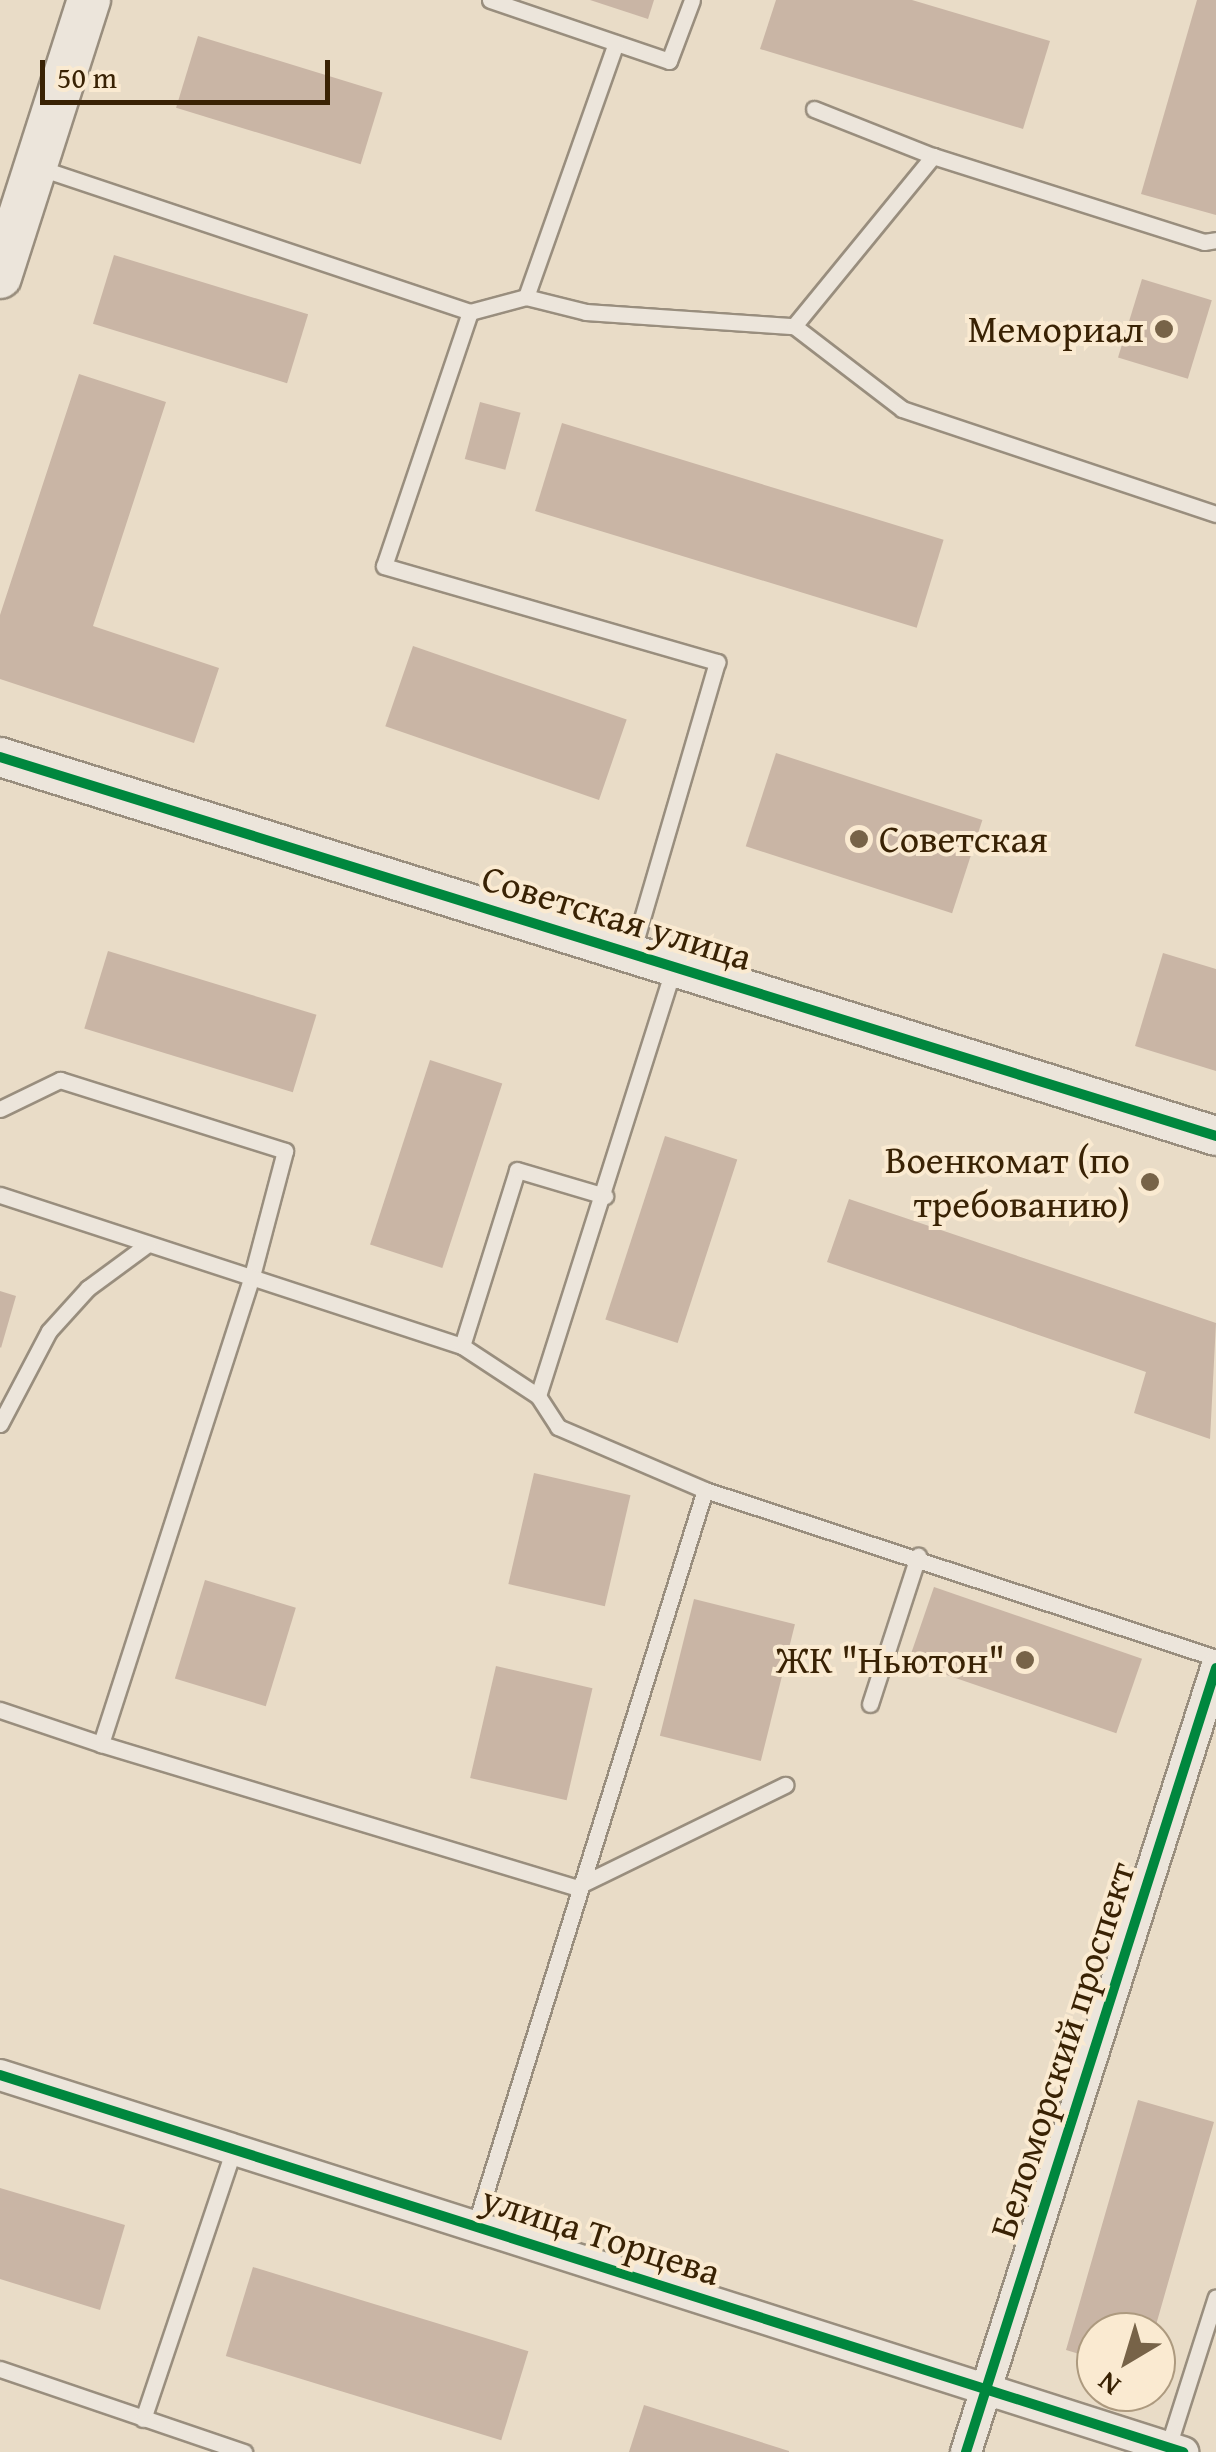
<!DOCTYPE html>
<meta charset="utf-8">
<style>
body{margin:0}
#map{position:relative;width:1216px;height:2452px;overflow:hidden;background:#e9dcc7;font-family:"Gentium Book Plus",serif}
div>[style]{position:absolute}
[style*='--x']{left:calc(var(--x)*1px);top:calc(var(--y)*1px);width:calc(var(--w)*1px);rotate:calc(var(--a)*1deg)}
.building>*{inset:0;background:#c9b5a5;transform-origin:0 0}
.roads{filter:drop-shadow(2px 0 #998e7e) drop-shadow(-2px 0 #998e7e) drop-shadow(0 2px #998e7e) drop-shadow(0 -2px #998e7e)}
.service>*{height:15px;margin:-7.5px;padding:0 7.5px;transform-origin:7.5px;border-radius:7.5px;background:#ece5db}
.minor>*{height:30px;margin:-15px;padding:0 15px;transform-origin:15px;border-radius:15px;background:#ece5db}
.tertiary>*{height:38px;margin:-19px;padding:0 19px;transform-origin:19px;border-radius:19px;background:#ece5db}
.secondary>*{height:42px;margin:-21px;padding:0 21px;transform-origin:21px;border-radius:21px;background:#ece5db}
.cycleway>*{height:10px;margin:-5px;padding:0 5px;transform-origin:5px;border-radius:5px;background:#00873e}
.dots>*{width:28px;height:28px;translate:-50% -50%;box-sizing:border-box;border:5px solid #faead1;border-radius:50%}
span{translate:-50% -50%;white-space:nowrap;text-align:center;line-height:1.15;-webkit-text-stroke:8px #faead1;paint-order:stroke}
.poi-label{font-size:38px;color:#392204}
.right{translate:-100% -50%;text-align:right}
.left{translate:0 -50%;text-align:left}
.street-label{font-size:38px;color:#392204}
.north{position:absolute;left:1076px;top:2312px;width:100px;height:100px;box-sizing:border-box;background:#faead1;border:2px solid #ad9a7f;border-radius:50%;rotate:218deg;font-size:28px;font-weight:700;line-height:40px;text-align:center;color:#392204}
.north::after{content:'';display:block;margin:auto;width:35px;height:45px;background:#776348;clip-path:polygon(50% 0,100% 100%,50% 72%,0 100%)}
.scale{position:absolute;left:40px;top:60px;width:290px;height:45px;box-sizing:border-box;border:5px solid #392204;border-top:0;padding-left:12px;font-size:30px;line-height:35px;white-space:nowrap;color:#392204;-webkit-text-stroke:8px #faead1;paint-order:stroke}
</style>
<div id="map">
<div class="building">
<i style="clip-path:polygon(590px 0,654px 0,648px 19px)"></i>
<i style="clip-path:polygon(776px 0,912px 0,1050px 41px,1023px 129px,760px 49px)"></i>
<i style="clip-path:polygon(1197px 0,1216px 0,1216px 215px,1141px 194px)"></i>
<i style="left:198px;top:36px;width:193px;height:75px;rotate:17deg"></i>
<i style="left:114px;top:255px;width:203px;height:72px;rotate:17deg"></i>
<i style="left:1142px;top:279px;width:73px;height:82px;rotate:17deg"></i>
<i style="clip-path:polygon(79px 374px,166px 402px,93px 626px,219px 668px,194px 743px,0 679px,0 615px)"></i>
<i style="left:480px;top:402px;width:42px;height:59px;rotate:15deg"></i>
<i style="left:562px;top:423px;width:399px;height:92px;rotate:17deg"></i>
<i style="left:413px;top:646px;width:226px;height:85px;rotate:19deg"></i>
<i style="left:776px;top:753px;width:217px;height:98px;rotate:18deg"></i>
<i style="left:108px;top:951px;width:218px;height:81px;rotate:17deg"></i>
<i style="clip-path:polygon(1163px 953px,1216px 969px,1216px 1071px,1135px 1046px)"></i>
<i style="left:430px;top:1060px;width:76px;height:194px;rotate:18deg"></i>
<i style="left:665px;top:1136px;width:76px;height:193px;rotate:18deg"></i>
<i style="clip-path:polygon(849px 1199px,1216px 1323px,1210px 1439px,1134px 1413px,1146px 1372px,827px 1262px)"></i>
<i style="clip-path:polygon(0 1291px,16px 1296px,1px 1348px,0 1347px)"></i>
<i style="left:534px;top:1473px;width:99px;height:114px;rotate:13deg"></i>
<i style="left:205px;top:1580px;width:95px;height:103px;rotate:17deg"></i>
<i style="left:934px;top:1587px;width:220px;height:79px;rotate:19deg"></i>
<i style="left:694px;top:1599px;width:104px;height:141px;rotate:14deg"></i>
<i style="left:496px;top:1666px;width:99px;height:115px;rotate:13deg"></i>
<i style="clip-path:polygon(1138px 2100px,1214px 2122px,1154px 2332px,1096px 2332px,1096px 2359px,1066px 2350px)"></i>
<i style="clip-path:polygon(0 2188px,125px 2225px,100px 2310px,0 2279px)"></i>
<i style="left:253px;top:2267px;width:288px;height:93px;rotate:17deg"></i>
<i style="clip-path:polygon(644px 2405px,789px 2451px,789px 2452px,629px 2452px)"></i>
</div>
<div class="roads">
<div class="service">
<i style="--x:490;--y:0;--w:189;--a:18.8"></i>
<i style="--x:669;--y:61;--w:65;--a:-69.3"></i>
<i style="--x:814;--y:109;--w:128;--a:21.6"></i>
<i style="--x:933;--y:156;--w:284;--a:17.6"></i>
<i style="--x:1204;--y:242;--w:12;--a:-9"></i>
<i style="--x:40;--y:168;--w:453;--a:18.5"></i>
<i style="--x:470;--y:312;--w:58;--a:-15"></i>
<i style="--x:526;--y:297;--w:62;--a:14"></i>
<i style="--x:586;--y:312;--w:208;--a:3.9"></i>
<i style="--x:794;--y:326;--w:220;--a:-50.7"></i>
<i style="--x:526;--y:297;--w:269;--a:-70.5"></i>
<i style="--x:470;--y:312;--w:268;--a:108.7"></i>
<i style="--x:384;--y:566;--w:347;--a:16.1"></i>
<i style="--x:717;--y:662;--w:303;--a:106.3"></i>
<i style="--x:794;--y:326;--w:136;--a:37.5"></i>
<i style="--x:902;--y:409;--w:331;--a:18.5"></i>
<i style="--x:674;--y:967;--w:450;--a:107.6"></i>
<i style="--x:538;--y:1396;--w:37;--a:57"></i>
<i style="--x:558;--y:1427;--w:160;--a:23.2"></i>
<i style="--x:705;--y:1490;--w:538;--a:18.2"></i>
<i style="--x:0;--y:1109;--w:67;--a:-25.8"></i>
<i style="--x:60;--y:1080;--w:236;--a:17.5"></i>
<i style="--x:285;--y:1151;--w:129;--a:104.8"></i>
<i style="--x:252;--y:1276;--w:492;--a:107.9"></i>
<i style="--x:101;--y:1744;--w:107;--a:-161.4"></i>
<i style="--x:0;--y:1195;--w:486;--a:18.1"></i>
<i style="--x:462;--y:1346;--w:91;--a:33.3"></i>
<i style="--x:462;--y:1346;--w:184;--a:-72.6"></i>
<i style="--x:517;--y:1170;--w:92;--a:16.5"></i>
<i style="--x:0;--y:1424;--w:105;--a:-62.2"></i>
<i style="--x:49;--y:1331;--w:58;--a:-47.8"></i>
<i style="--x:88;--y:1288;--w:74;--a:-36.3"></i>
<i style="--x:870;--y:1704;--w:156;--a:-72"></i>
<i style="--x:101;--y:1744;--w:496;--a:16.8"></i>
<i style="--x:576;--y:1887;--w:233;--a:-26"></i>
<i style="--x:475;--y:2226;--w:771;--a:-72.65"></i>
<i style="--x:0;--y:2369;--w:258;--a:18.8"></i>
<i style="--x:143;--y:2419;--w:285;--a:-71.4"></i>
<i style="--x:1168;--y:2447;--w:157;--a:-72.3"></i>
</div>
<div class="minor">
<i style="--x:0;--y:2075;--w:1242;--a:17.68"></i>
<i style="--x:966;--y:2452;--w:823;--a:-72.31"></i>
</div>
<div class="tertiary">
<i style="--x:0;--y:757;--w:1274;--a:17.31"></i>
</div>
<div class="secondary">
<i style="--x:0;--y:277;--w:291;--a:-72.2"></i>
</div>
</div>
<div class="cycleway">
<i style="--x:0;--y:757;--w:1274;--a:17.31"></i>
<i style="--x:0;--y:2075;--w:1242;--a:17.68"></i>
<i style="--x:966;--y:2452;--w:823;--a:-72.31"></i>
</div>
<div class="dots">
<i style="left:1164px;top:329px;background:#776348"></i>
<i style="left:859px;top:839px;background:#776348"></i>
<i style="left:1150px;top:1182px;background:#776348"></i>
<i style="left:1025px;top:1660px;background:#776348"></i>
</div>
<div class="poi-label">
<span class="right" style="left:1144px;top:329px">Мемориал</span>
<span class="left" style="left:879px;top:839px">Советская</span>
<span class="right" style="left:1130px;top:1182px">Военкомат (по<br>требованию)</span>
<span class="right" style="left:1005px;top:1660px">ЖК "Ньютон"</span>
</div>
<div class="street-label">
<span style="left:617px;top:917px;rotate:17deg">Советская улица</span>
<span style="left:1062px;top:2050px;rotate:-72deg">Беломорский проспект</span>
<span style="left:601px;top:2235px;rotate:18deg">улица Торцева</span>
</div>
<div class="north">N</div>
<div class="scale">50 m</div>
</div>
